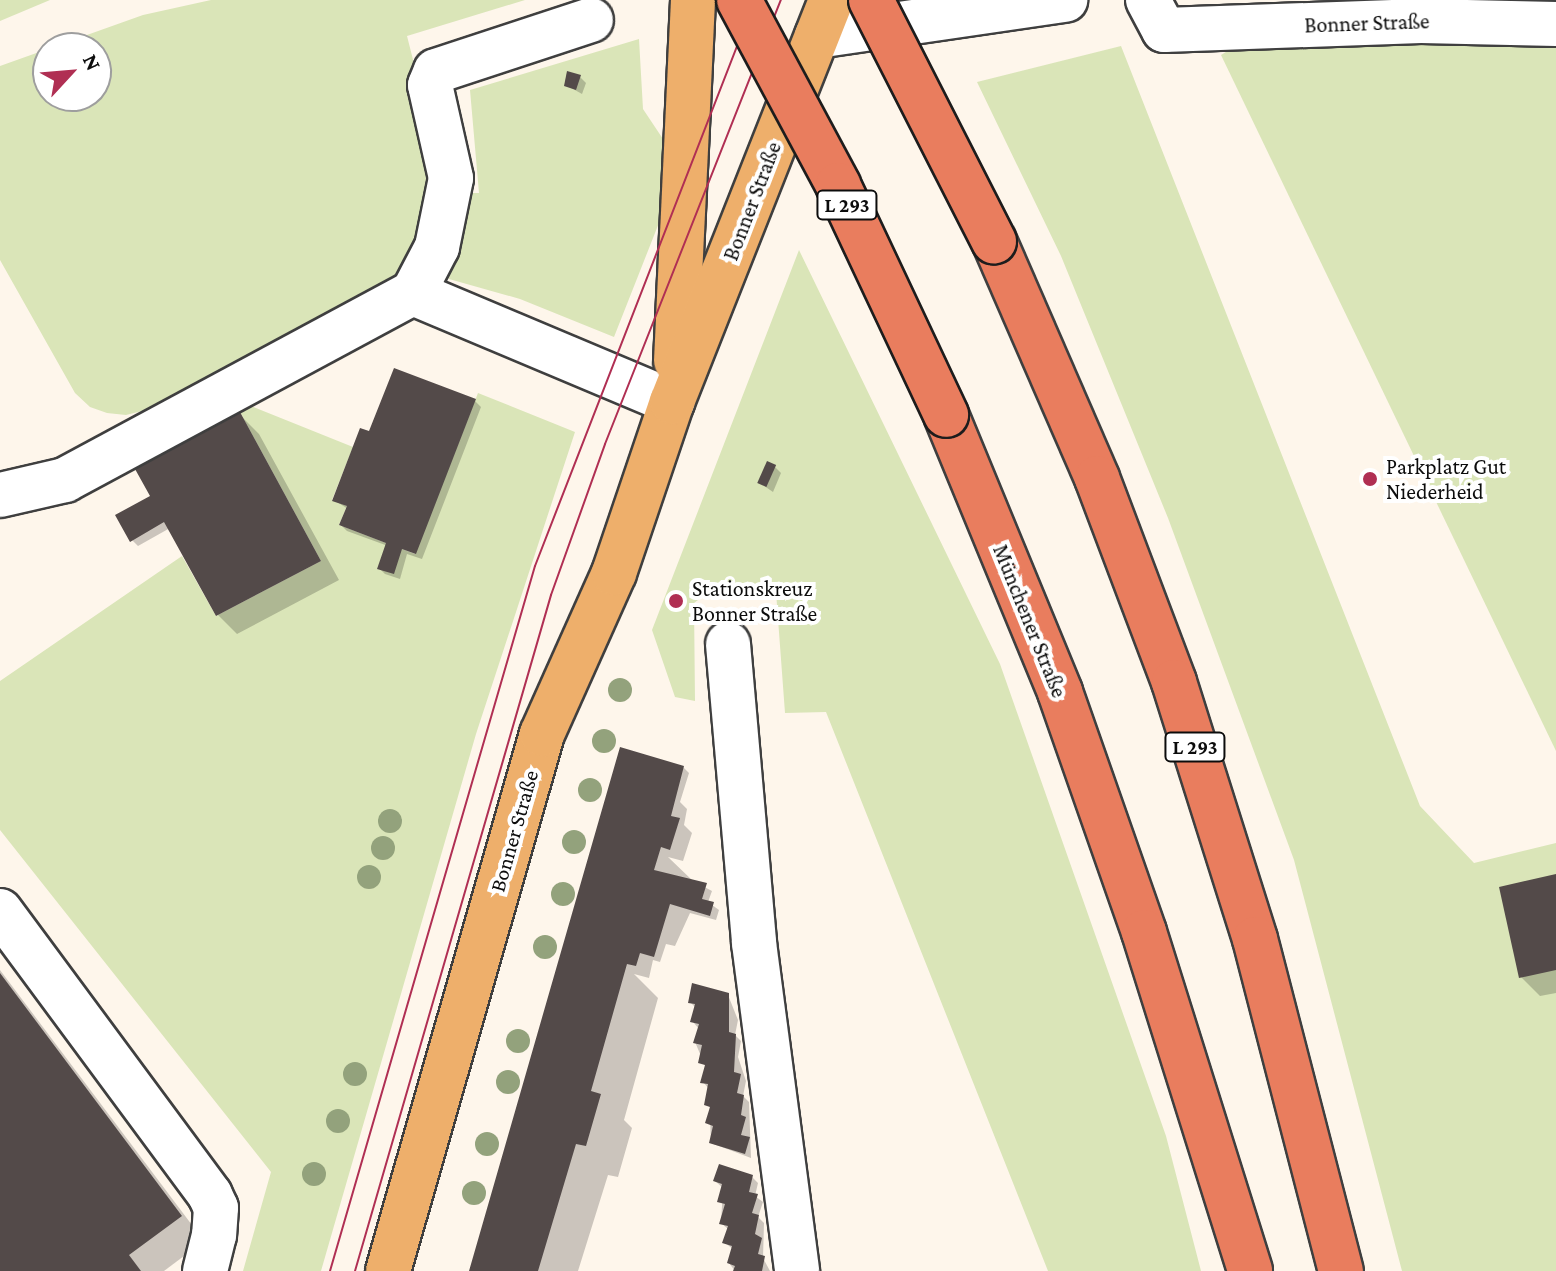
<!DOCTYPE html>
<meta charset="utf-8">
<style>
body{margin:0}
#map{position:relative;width:1556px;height:1271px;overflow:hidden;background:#fef6eb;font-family:"Crimson Pro",serif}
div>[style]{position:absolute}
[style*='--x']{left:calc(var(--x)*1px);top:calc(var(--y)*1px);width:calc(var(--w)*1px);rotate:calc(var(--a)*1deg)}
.green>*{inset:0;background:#dae5b8}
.shadow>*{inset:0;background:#0003}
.building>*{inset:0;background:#534a49;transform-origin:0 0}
.roads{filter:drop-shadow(2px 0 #3f3f3f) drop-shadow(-2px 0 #3f3f3f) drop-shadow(0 2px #3f3f3f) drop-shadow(0 -2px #3f3f3f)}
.minor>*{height:44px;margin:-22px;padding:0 22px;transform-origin:22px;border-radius:22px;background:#fff}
.major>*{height:44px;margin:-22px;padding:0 22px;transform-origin:22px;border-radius:22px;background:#eeaf6b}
.highway>*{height:44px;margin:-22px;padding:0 22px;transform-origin:22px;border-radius:22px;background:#e97d5e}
.tram>*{height:2px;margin:-1px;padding:0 1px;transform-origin:1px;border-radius:1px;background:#b02f53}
.bridges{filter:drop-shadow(2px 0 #1d1d1d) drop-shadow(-2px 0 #1d1d1d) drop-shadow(0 2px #1d1d1d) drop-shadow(0 -2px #1d1d1d)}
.highway-bridge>*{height:44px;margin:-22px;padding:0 22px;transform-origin:22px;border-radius:22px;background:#e97d5e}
.trees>*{width:24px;height:24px;margin:-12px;border-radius:50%;background:#93a27c}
.dots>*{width:22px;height:22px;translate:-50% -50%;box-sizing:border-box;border:4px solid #fff;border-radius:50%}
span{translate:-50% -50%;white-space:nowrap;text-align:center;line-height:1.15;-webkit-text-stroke:8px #fff;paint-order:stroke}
.shield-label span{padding:2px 6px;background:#fff;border:2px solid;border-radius:6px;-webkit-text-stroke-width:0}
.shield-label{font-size:20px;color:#0c0c0c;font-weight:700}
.street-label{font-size:22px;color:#0c0c0c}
.poi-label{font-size:22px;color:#0c0c0c}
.left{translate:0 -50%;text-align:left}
.north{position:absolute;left:32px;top:32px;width:80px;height:80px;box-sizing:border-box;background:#fff;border:2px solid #9e9e9e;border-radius:50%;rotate:64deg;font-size:22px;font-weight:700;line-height:32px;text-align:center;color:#0c0c0c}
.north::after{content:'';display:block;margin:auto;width:28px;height:36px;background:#b02f53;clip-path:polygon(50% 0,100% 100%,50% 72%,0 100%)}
</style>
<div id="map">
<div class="green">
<i style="clip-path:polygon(0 0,50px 0,0 21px)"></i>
<i style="clip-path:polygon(evenodd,211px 0,525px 0,407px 36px,443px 178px,406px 277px,158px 407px,126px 415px,107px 413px,90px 407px,75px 393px,0 260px,0 66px,143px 15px,211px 0,48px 48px,96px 48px,96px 96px,48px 96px,48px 48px)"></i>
<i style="clip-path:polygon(1299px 7px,1556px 15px,1556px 751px,1221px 55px)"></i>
<i style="clip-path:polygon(639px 39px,643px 109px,669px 148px,668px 200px,614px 337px,520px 299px,449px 279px,441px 260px,456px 193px,479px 193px,470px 90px)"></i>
<i style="clip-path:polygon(1121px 46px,1420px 806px,1474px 863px,1556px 843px,1556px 1271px,1402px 1271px,1294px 860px,1168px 518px,1061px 256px,977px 82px)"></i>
<i style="clip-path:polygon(799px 250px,1000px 664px,1166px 1136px,1201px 1271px,1048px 1271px,826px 712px,785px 713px,776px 592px,706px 594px,694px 603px,695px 701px,675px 697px,652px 630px)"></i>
<i style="clip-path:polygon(478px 393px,575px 432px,476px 734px,321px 1271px,243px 1271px,271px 1172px,0 830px,0 681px,182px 556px,216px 616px,321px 561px,240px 412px,251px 406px,353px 447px,332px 500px,347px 506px,339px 525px,415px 554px)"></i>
</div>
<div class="shadow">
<i style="clip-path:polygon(580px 77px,586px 83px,582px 94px,566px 85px)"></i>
<i style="clip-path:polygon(475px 401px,481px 407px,422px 559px,407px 554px,400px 579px,385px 574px,379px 568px,388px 546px,347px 531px,341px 525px,348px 509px,334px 500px,371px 434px)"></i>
<i style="clip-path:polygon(240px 415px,259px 434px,339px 580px,237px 634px,218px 615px,170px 528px,138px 546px,132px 540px)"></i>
<i style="clip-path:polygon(775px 467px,781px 473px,773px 492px,760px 483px)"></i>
<i style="clip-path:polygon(683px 767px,689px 773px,680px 802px,687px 809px,684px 825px,692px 833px,683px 861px,668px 857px,693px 881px,712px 891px,708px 902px,719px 910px,716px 920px,690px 913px,675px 946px,666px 944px,660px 962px,653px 960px,649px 978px,634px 974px,658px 998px,624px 1120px,632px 1128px,618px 1177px,608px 1175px,578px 1271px,471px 1271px)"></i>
<i style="clip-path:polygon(1556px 877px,1556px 993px,1540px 996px,1521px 977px)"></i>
<i style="clip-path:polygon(0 970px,204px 1241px,164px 1271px,0 1271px)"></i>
<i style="clip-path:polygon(728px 995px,738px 1020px,735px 1035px,741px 1041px,738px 1057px,746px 1081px,743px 1096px,749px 1102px,751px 1158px,711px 1143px,709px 1089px,703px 1082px,706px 1068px,695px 1042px,699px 1029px,693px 1022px,696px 1008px,690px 1002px)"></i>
<i style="clip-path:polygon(752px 1177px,758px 1183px,755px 1196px,763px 1202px,758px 1217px,764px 1223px,763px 1258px,770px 1271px,735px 1271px,729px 1263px,733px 1249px,725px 1243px,729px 1230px,721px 1223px,723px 1188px,715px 1181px)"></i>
</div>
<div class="building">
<i style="clip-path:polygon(567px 71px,581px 75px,576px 90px,564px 86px)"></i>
<i style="clip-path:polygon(394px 368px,476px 399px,416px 554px,402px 549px,394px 574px,377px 569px,386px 543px,339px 525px,347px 506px,332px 501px,360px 428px,369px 431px)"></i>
<i style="clip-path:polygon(240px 412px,321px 561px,216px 616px,164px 522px,130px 542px,115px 515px,150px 496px,135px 469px)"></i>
<i style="left:767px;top:461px;width:10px;height:24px;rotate:24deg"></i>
<i style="clip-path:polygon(620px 747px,684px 766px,671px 816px,680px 818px,670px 850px,661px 847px,654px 870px,707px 883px,702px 899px,714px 902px,710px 916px,670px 904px,654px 957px,640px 953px,636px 966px,627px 964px,591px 1091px,601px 1094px,586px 1146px,576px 1144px,538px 1271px,469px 1271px)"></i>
<i style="clip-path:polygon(1556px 874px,1556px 970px,1519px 978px,1499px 887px)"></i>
<i style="clip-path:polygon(0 973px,182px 1216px,129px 1255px,141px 1271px,0 1271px)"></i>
<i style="clip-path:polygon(692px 983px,729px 993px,729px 1032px,736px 1034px,734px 1072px,741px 1074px,737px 1093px,744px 1095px,741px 1115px,746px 1117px,741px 1135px,750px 1137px,745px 1154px,709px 1143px,713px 1126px,705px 1123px,710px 1107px,704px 1105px,708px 1084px,700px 1083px,705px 1065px,698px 1063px,702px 1045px,693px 1043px,699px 1024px,690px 1022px,695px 1004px,688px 1003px)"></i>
<i style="clip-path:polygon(719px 1164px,753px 1175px,749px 1192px,758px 1194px,752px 1213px,759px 1215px,755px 1234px,762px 1238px,758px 1254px,765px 1256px,762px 1271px,733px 1271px,735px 1266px,727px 1263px,732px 1246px,722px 1243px,728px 1226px,719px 1224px,725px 1204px,717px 1202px,722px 1184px,713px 1181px)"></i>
</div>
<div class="roads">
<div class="minor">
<i style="--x:1148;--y:0;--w:34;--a:62"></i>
<i style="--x:1164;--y:30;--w:257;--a:-2"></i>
<i style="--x:1421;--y:21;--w:135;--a:1.3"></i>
<i style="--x:817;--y:36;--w:251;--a:-8.3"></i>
<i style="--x:413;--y:293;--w:52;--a:-62.4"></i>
<i style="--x:437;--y:247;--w:70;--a:-78.5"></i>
<i style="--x:451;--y:178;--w:95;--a:-102.7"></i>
<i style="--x:430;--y:85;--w:15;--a:-67"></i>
<i style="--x:436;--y:71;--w:163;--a:-18.2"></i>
<i style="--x:0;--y:495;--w:67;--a:-13"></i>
<i style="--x:65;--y:480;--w:395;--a:-28.3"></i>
<i style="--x:413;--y:293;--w:281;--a:22.8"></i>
<i style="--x:728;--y:644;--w:300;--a:85"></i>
<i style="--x:754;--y:943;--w:331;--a:82.5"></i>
<i style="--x:0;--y:911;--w:353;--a:53.5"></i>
<i style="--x:210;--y:1195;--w:14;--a:65"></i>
<i style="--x:216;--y:1208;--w:27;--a:94"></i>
<i style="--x:214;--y:1235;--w:37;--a:104"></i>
</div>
<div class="major">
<i style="--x:676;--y:361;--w:361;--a:-87.3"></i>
<i style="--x:388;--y:1271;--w:559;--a:-74"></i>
<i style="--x:542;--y:734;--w:176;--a:-65.9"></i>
<i style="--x:614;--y:573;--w:181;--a:-71.3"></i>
<i style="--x:672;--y:402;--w:432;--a:-68.4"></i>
</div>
<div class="highway">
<i style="--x:994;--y:241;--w:258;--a:66.5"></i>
<i style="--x:1097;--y:478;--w:218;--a:69.3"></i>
<i style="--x:1174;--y:682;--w:269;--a:72.5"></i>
<i style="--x:1255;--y:939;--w:343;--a:75.5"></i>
<i style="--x:946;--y:415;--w:300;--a:67.6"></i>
<i style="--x:1060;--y:692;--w:254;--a:70.7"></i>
<i style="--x:1144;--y:932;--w:355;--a:72.6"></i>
</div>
</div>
<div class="tram">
<i style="--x:330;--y:1271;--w:734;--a:-73.79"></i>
<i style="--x:535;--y:566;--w:607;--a:-68.76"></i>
<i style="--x:355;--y:1271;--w:704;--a:-73.83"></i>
<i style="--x:551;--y:595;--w:160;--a:-70.3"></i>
<i style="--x:605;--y:444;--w:478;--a:-68.4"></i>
</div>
<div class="bridges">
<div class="highway-bridge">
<i style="--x:739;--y:0;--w:210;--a:61.8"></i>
<i style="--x:838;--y:185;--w:254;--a:64.8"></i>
<i style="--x:871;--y:0;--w:271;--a:63"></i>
</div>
</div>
<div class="trees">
<i style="left:620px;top:690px"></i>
<i style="left:604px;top:741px"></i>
<i style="left:590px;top:790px"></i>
<i style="left:390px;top:821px"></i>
<i style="left:574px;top:842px"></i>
<i style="left:383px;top:848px"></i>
<i style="left:369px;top:877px"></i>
<i style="left:563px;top:894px"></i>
<i style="left:545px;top:947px"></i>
<i style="left:518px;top:1041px"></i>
<i style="left:355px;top:1074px"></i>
<i style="left:508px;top:1082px"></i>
<i style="left:338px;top:1121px"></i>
<i style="left:487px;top:1144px"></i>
<i style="left:314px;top:1174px"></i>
<i style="left:474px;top:1193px"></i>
</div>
<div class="dots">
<i style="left:1370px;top:479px;background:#b02f53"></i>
<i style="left:676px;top:601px;background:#b02f53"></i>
</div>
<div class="shield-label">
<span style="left:847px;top:205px">L 293</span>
<span style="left:1195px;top:747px">L 293</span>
</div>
<div class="street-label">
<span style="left:1367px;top:23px;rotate:-2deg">Bonner Straße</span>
<span style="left:752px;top:201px;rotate:-69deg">Bonner Straße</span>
<span style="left:1030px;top:621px;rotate:68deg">Münchener Straße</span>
<span style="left:514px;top:831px;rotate:-74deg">Bonner Straße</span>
</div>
<div class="poi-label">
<span class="left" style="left:1386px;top:479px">Parkplatz Gut<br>Niederheid</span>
<span class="left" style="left:692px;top:601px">Stationskreuz<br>Bonner Straße</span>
</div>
<div class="north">N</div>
</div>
